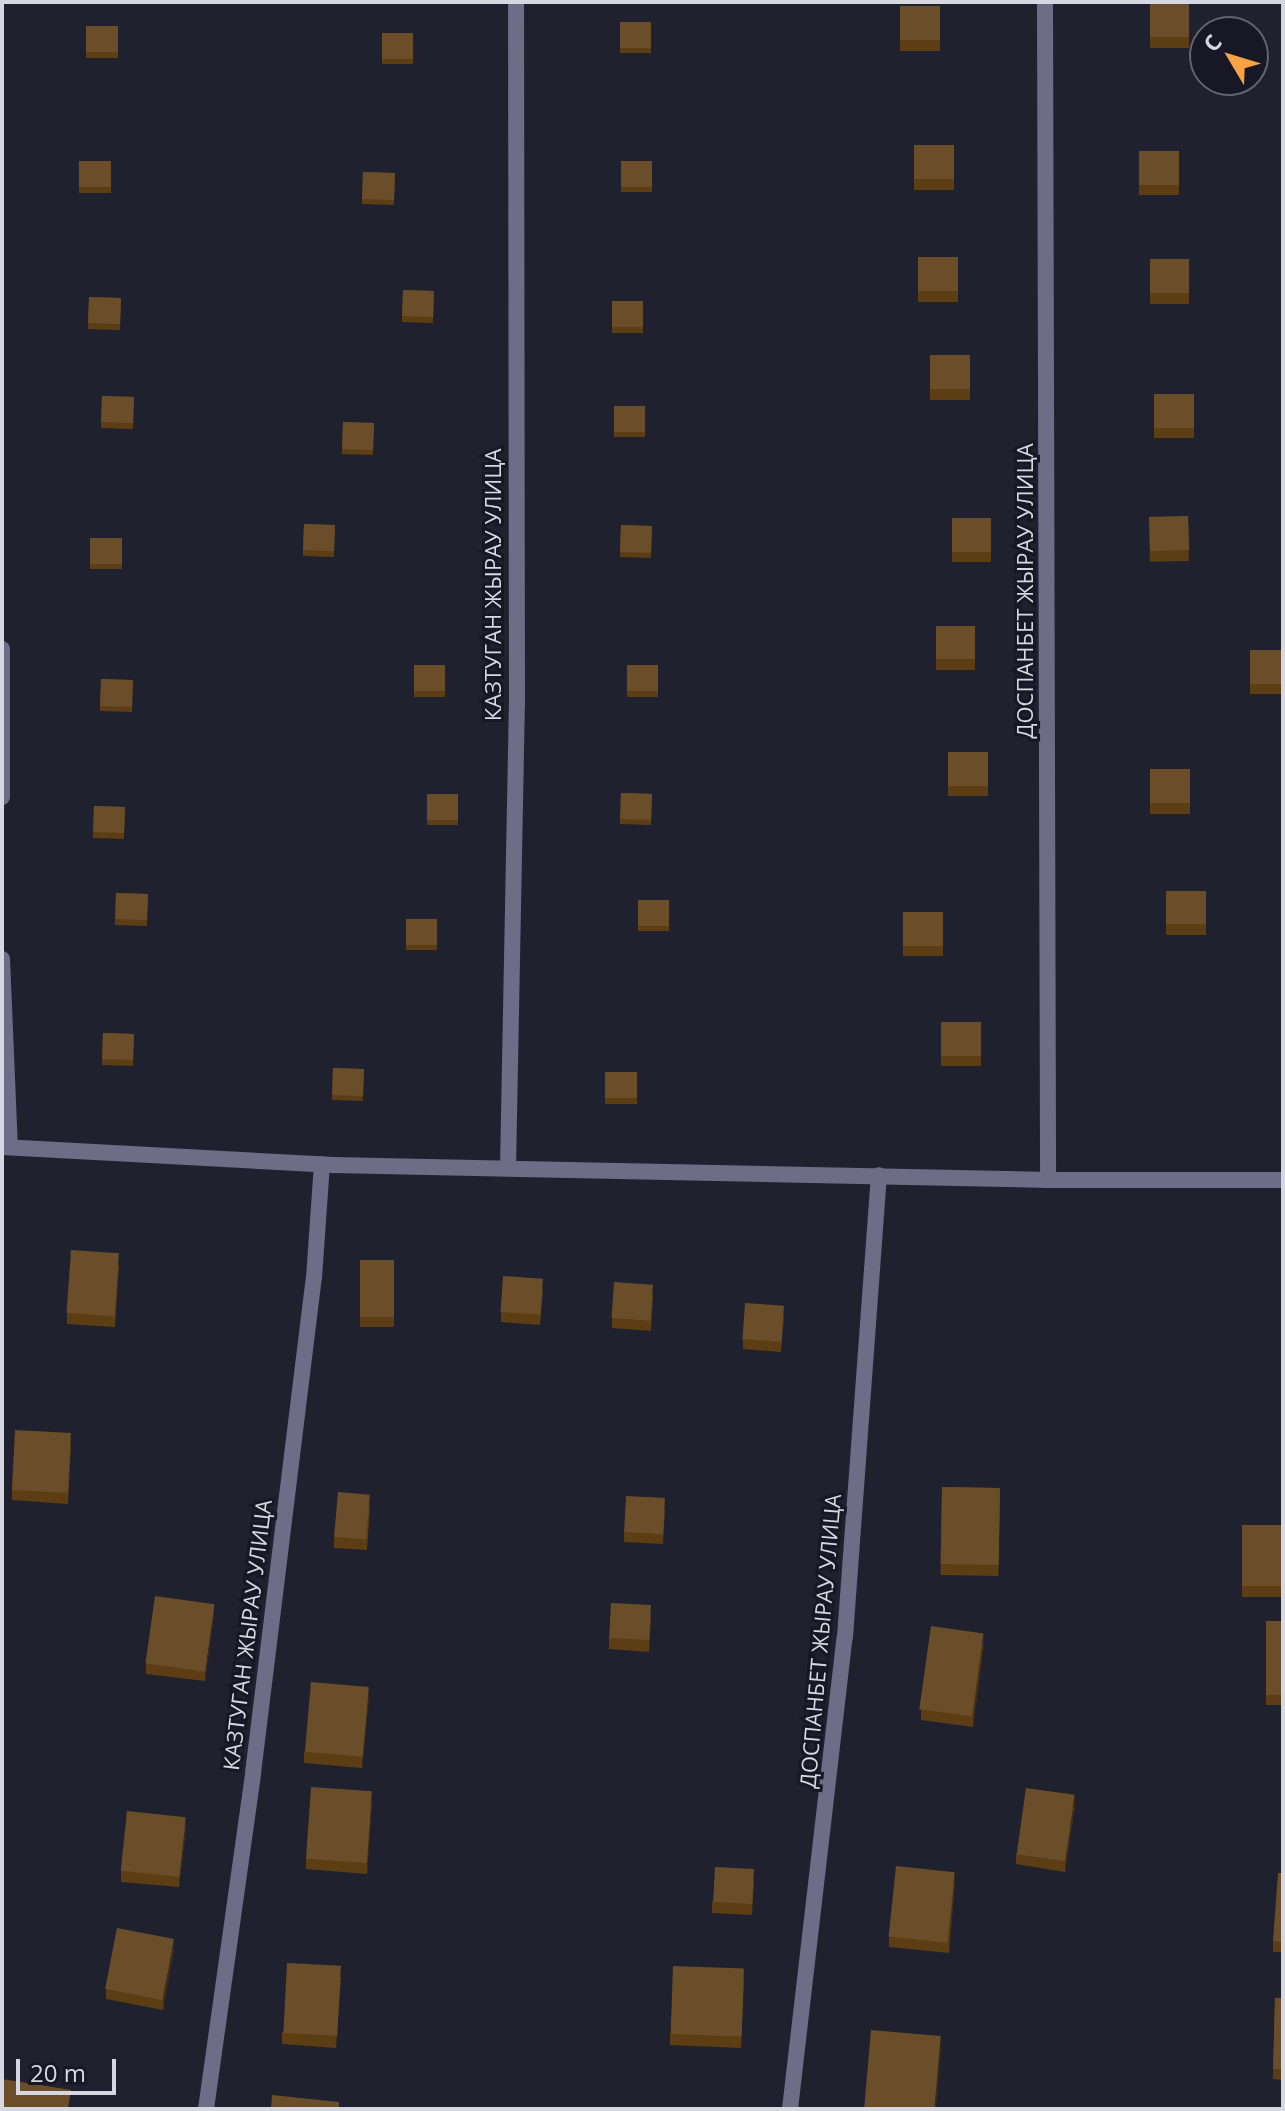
<!DOCTYPE html>
<meta charset="utf-8">
<style>
body{margin:0}
#map{position:relative;width:1285px;height:2111px;overflow:hidden;background:#20212f;font-family:"Open Sans",sans-serif}
div>[style]{position:absolute}
[style*='--x']{left:calc(var(--x)*1px);top:calc(var(--y)*1px);width:calc(var(--w)*1px);rotate:calc(var(--a)*1deg)}
.minor>*{height:16px;margin:-8px;padding:0 8px;transform-origin:8px;border-radius:8px;background:#6d6d88}
.wall>*{inset:0;background:#5d3e14;transform-origin:0 0}
.shaded-wall>*{inset:0;background:#3f2b16}
.building>*{inset:0;background:#6a4e2a;transform-origin:0 0}
span{translate:-50% -50%;white-space:nowrap;text-align:center;line-height:1.15;-webkit-text-stroke:6px #171725;paint-order:stroke}
.street-label{font-size:22px;color:#d6d7e1}
.frame{position:absolute;inset:0;border:4px solid #d6d7e1;pointer-events:none}
.north{position:absolute;left:1189px;top:16px;width:80px;height:80px;box-sizing:border-box;background:#171725;border:2px solid #636470;border-radius:50%;rotate:308deg;font-size:22px;font-weight:700;line-height:32px;text-align:center;color:#d6d7e1}
.north::after{content:'';display:block;margin:auto;width:28px;height:36px;background:#f5a345;clip-path:polygon(50% 0,100% 100%,50% 72%,0 100%)}
.scale{position:absolute;left:16px;top:2059px;width:100px;height:36px;box-sizing:border-box;border:4px solid #d6d7e1;border-top:0;padding-left:10px;font-size:24px;line-height:28px;white-space:nowrap;color:#d6d7e1;-webkit-text-stroke:6px #171725;paint-order:stroke}
</style>
<div id="map">
<div class="minor">
<i style="--x:1045;--y:2;--w:1178;--a:89.85"></i>
<i style="--x:2;--y:649;--w:148;--a:90"></i>
<i style="--x:2;--y:959;--w:187;--a:87.6"></i>
<i style="--x:2;--y:1147;--w:332;--a:3.1"></i>
<i style="--x:334;--y:1165;--w:714;--a:1.2"></i>
<i style="--x:1048;--y:1180;--w:235;--a:0"></i>
<i style="--x:508;--y:1168;--w:464;--a:-88.9"></i>
<i style="--x:517;--y:704;--w:702;--a:-90.08"></i>
<i style="--x:206;--y:2109;--w:339;--a:-82"></i>
<i style="--x:253;--y:1773;--w:499;--a:-83"></i>
<i style="--x:314;--y:1278;--w:114;--a:-86"></i>
<i style="--x:790;--y:2109;--w:475;--a:-83.4"></i>
<i style="--x:845;--y:1637;--w:463;--a:-85.8"></i>
</div>
<div class="wall">
<i style="left:1150px;top:3px;width:39px;height:45px"></i>
<i style="left:900px;top:6px;width:40px;height:45px"></i>
<i style="left:620px;top:22px;width:31px;height:31px"></i>
<i style="left:86px;top:26px;width:32px;height:32px"></i>
<i style="left:382px;top:33px;width:31px;height:31px"></i>
<i style="left:914px;top:145px;width:40px;height:45px"></i>
<i style="left:1139px;top:151px;width:40px;height:44px"></i>
<i style="left:79px;top:161px;width:32px;height:32px"></i>
<i style="left:621px;top:161px;width:31px;height:31px"></i>
<i style="left:363px;top:172px;width:32px;height:32px;rotate:2deg"></i>
<i style="left:918px;top:257px;width:40px;height:45px"></i>
<i style="left:1189px;top:259px;width:45px;height:39px;rotate:90deg"></i>
<i style="left:403px;top:290px;width:31px;height:32px;rotate:2deg"></i>
<i style="left:89px;top:297px;width:32px;height:32px;rotate:2deg"></i>
<i style="left:612px;top:301px;width:31px;height:32px"></i>
<i style="left:970px;top:355px;width:45px;height:40px;rotate:90deg"></i>
<i style="left:1154px;top:394px;width:40px;height:44px"></i>
<i style="left:102px;top:396px;width:32px;height:32px;rotate:2deg"></i>
<i style="left:614px;top:406px;width:31px;height:31px"></i>
<i style="left:343px;top:422px;width:31px;height:32px;rotate:2deg"></i>
<i style="left:1188px;top:516px;width:45px;height:39px;rotate:89deg"></i>
<i style="left:991px;top:518px;width:44px;height:39px;rotate:90deg"></i>
<i style="left:304px;top:524px;width:31px;height:32px;rotate:2deg"></i>
<i style="left:621px;top:525px;width:31px;height:32px;rotate:2deg"></i>
<i style="left:90px;top:538px;width:32px;height:31px"></i>
<i style="left:936px;top:626px;width:39px;height:44px"></i>
<i style="left:1250px;top:650px;width:33px;height:44px"></i>
<i style="left:414px;top:665px;width:31px;height:32px"></i>
<i style="left:627px;top:665px;width:31px;height:32px"></i>
<i style="left:101px;top:679px;width:32px;height:32px;rotate:2deg"></i>
<i style="left:948px;top:752px;width:40px;height:44px"></i>
<i style="left:1150px;top:769px;width:40px;height:45px"></i>
<i style="left:621px;top:793px;width:31px;height:31px;rotate:2deg"></i>
<i style="left:427px;top:794px;width:31px;height:31px"></i>
<i style="left:94px;top:806px;width:31px;height:32px;rotate:2deg"></i>
<i style="left:1166px;top:891px;width:40px;height:44px"></i>
<i style="left:116px;top:893px;width:32px;height:32px;rotate:2deg"></i>
<i style="left:638px;top:900px;width:31px;height:31px"></i>
<i style="left:903px;top:912px;width:40px;height:44px"></i>
<i style="left:406px;top:919px;width:31px;height:31px"></i>
<i style="left:941px;top:1022px;width:40px;height:44px"></i>
<i style="left:103px;top:1033px;width:31px;height:32px;rotate:2deg"></i>
<i style="left:333px;top:1068px;width:31px;height:32px;rotate:2deg"></i>
<i style="left:605px;top:1072px;width:32px;height:32px"></i>
<i style="left:360px;top:1260px;width:34px;height:67px"></i>
<i style="clip-path:polygon(119px 1264px,115px 1327px,67px 1324px,67px 1313px)"></i>
<i style="clip-path:polygon(543px 1289px,540px 1325px,501px 1322px,501px 1312px)"></i>
<i style="clip-path:polygon(653px 1295px,651px 1331px,612px 1328px,612px 1318px)"></i>
<i style="clip-path:polygon(784px 1316px,781px 1352px,743px 1349px,743px 1339px)"></i>
<i style="clip-path:polygon(71px 1444px,68px 1504px,12px 1500px,12px 1490px)"></i>
<i style="left:942px;top:1487px;width:58px;height:88px;rotate:1deg"></i>
<i style="clip-path:polygon(370px 1506px,367px 1550px,334px 1548px,334px 1537px)"></i>
<i style="clip-path:polygon(665px 1509px,663px 1544px,624px 1542px,624px 1532px)"></i>
<i style="left:1242px;top:1525px;width:41px;height:72px"></i>
<i style="clip-path:polygon(214px 1614px,205px 1681px,146px 1674px,146px 1663px)"></i>
<i style="clip-path:polygon(651px 1616px,649px 1652px,609px 1649px,609px 1638px)"></i>
<i style="left:1266px;top:1621px;width:17px;height:84px"></i>
<i style="clip-path:polygon(984px 1644px,973px 1727px,921px 1720px,921px 1709px)"></i>
<i style="clip-path:polygon(369px 1698px,362px 1768px,304px 1763px,304px 1752px)"></i>
<i style="clip-path:polygon(372px 1802px,367px 1874px,306px 1869px,306px 1859px)"></i>
<i style="clip-path:polygon(1075px 1806px,1065px 1872px,1016px 1864px,1016px 1854px)"></i>
<i style="clip-path:polygon(186px 1828px,179px 1887px,121px 1882px,121px 1871px)"></i>
<i style="clip-path:polygon(1283px 1873px,1283px 1952px,1273px 1952px,1273px 1941px)"></i>
<i style="clip-path:polygon(754px 1880px,752px 1915px,712px 1913px,712px 1902px)"></i>
<i style="clip-path:polygon(955px 1882px,949px 1953px,889px 1947px,889px 1937px)"></i>
<i style="clip-path:polygon(174px 1949px,163px 2010px,106px 1999px,106px 1989px)"></i>
<i style="clip-path:polygon(341px 1977px,336px 2048px,282px 2044px,282px 2033px)"></i>
<i style="clip-path:polygon(744px 1979px,741px 2048px,670px 2045px,670px 2034px)"></i>
<i style="clip-path:polygon(1275px 1998px,1283px 1998px,1283px 2080px,1273px 2079px)"></i>
</div>
<div class="shaded-wall">
<i style="clip-path:polygon(214px 1604px,214px 1614px,205px 1681px,205px 1671px)"></i>
<i style="clip-path:polygon(984px 1633px,984px 1644px,973px 1727px,973px 1716px)"></i>
<i style="clip-path:polygon(369px 1687px,369px 1698px,362px 1768px,362px 1758px)"></i>
<i style="clip-path:polygon(372px 1791px,372px 1802px,367px 1874px,367px 1864px)"></i>
<i style="clip-path:polygon(1075px 1795px,1075px 1806px,1065px 1872px,1065px 1861px)"></i>
<i style="clip-path:polygon(186px 1817px,186px 1828px,179px 1887px,179px 1877px)"></i>
<i style="clip-path:polygon(955px 1872px,955px 1882px,949px 1953px,949px 1942px)"></i>
<i style="clip-path:polygon(174px 1939px,174px 1949px,163px 2010px,163px 1999px)"></i>
<i style="clip-path:polygon(941px 2036px,941px 2051px,936px 2109px,934px 2109px)"></i>
</div>
<div class="building">
<i style="left:1150px;top:3px;width:39px;height:34px"></i>
<i style="left:900px;top:6px;width:40px;height:34px"></i>
<i style="left:620px;top:22px;width:31px;height:26px"></i>
<i style="left:86px;top:26px;width:32px;height:26px"></i>
<i style="left:382px;top:33px;width:31px;height:26px"></i>
<i style="left:914px;top:145px;width:40px;height:34px"></i>
<i style="left:1139px;top:151px;width:40px;height:34px"></i>
<i style="left:79px;top:161px;width:32px;height:26px"></i>
<i style="left:621px;top:161px;width:31px;height:26px"></i>
<i style="left:363px;top:172px;width:32px;height:27px;rotate:2deg"></i>
<i style="left:918px;top:257px;width:40px;height:34px"></i>
<i style="left:1189px;top:259px;width:34px;height:39px;rotate:90deg"></i>
<i style="left:403px;top:290px;width:31px;height:26px;rotate:2deg"></i>
<i style="left:89px;top:297px;width:32px;height:26px;rotate:2deg"></i>
<i style="left:612px;top:301px;width:31px;height:26px"></i>
<i style="left:970px;top:355px;width:34px;height:40px;rotate:90deg"></i>
<i style="left:1154px;top:394px;width:40px;height:34px"></i>
<i style="left:102px;top:396px;width:32px;height:26px;rotate:2deg"></i>
<i style="left:614px;top:406px;width:31px;height:26px"></i>
<i style="left:343px;top:422px;width:31px;height:27px;rotate:2deg"></i>
<i style="left:1188px;top:516px;width:34px;height:39px;rotate:88deg"></i>
<i style="left:991px;top:518px;width:34px;height:39px;rotate:90deg"></i>
<i style="left:304px;top:524px;width:31px;height:26px;rotate:2deg"></i>
<i style="left:621px;top:525px;width:31px;height:27px;rotate:2deg"></i>
<i style="left:90px;top:538px;width:32px;height:26px"></i>
<i style="left:936px;top:626px;width:39px;height:33px"></i>
<i style="left:1250px;top:650px;width:33px;height:34px"></i>
<i style="left:414px;top:665px;width:31px;height:26px"></i>
<i style="left:627px;top:665px;width:31px;height:26px"></i>
<i style="left:101px;top:679px;width:32px;height:27px;rotate:2deg"></i>
<i style="left:948px;top:752px;width:40px;height:34px"></i>
<i style="left:1150px;top:769px;width:40px;height:34px"></i>
<i style="left:621px;top:793px;width:31px;height:26px;rotate:2deg"></i>
<i style="left:427px;top:794px;width:31px;height:26px"></i>
<i style="left:94px;top:806px;width:31px;height:26px;rotate:2deg"></i>
<i style="left:1166px;top:891px;width:40px;height:33px"></i>
<i style="left:116px;top:893px;width:32px;height:26px;rotate:2deg"></i>
<i style="left:638px;top:900px;width:31px;height:26px"></i>
<i style="left:903px;top:912px;width:40px;height:34px"></i>
<i style="left:406px;top:919px;width:31px;height:26px"></i>
<i style="left:941px;top:1022px;width:40px;height:34px"></i>
<i style="left:103px;top:1033px;width:31px;height:26px;rotate:2deg"></i>
<i style="left:333px;top:1068px;width:31px;height:27px;rotate:2deg"></i>
<i style="left:605px;top:1072px;width:32px;height:26px"></i>
<i style="left:71px;top:1250px;width:48px;height:63px;rotate:4deg"></i>
<i style="left:360px;top:1260px;width:34px;height:57px"></i>
<i style="left:503px;top:1276px;width:40px;height:36px;rotate:4deg"></i>
<i style="left:614px;top:1282px;width:39px;height:36px;rotate:4deg"></i>
<i style="left:745px;top:1303px;width:39px;height:36px;rotate:4deg"></i>
<i style="left:15px;top:1430px;width:56px;height:60px;rotate:3deg"></i>
<i style="left:942px;top:1487px;width:58px;height:77px;rotate:1deg"></i>
<i style="left:338px;top:1492px;width:32px;height:45px;rotate:5deg"></i>
<i style="left:626px;top:1496px;width:39px;height:36px;rotate:3deg"></i>
<i style="left:1242px;top:1525px;width:41px;height:61px"></i>
<i style="left:155px;top:1596px;width:60px;height:68px;rotate:8deg"></i>
<i style="left:611px;top:1603px;width:40px;height:35px;rotate:3deg"></i>
<i style="left:1266px;top:1621px;width:17px;height:74px"></i>
<i style="left:931px;top:1626px;width:53px;height:84px;rotate:8deg"></i>
<i style="left:311px;top:1682px;width:58px;height:70px;rotate:5deg"></i>
<i style="left:311px;top:1787px;width:61px;height:72px;rotate:4deg"></i>
<i style="left:1026px;top:1788px;width:49px;height:67px;rotate:8deg"></i>
<i style="left:127px;top:1811px;width:59px;height:60px;rotate:6deg"></i>
<i style="left:896px;top:1866px;width:59px;height:71px;rotate:6deg"></i>
<i style="left:715px;top:1867px;width:39px;height:35px;rotate:3deg"></i>
<i style="clip-path:polygon(1278px 1873px,1283px 1873px,1283px 1942px,1273px 1941px)"></i>
<i style="left:117px;top:1928px;width:58px;height:62px;rotate:11deg"></i>
<i style="left:287px;top:1963px;width:54px;height:70px;rotate:3deg"></i>
<i style="left:673px;top:1966px;width:71px;height:68px;rotate:2deg"></i>
<i style="clip-path:polygon(1275px 1998px,1283px 1998px,1283px 2069px,1273px 2069px)"></i>
<i style="left:871px;top:2030px;width:70px;height:78px;rotate:5deg"></i>
<i style="clip-path:polygon(2px 2079px,71px 2090px,68px 2109px,2px 2109px)"></i>
<i style="clip-path:polygon(272px 2095px,339px 2102px,339px 2109px,271px 2109px)"></i>
</div>
<div class="street-label">
<span style="left:493px;top:585px;rotate:-90deg">КАЗТУГАН ЖЫРАУ УЛИЦА</span>
<span style="left:1025px;top:591px;rotate:-90deg">ДОСПАНБЕТ ЖЫРАУ УЛИЦА</span>
<span style="left:247px;top:1635px;rotate:-83deg">КАЗТУГАН ЖЫРАУ УЛИЦА</span>
<span style="left:820px;top:1641px;rotate:-85deg">ДОСПАНБЕТ ЖЫРАУ УЛИЦА</span>
</div>
<div class="frame"></div>
<div class="north">С</div>
<div class="scale">20 m</div>
</div>
